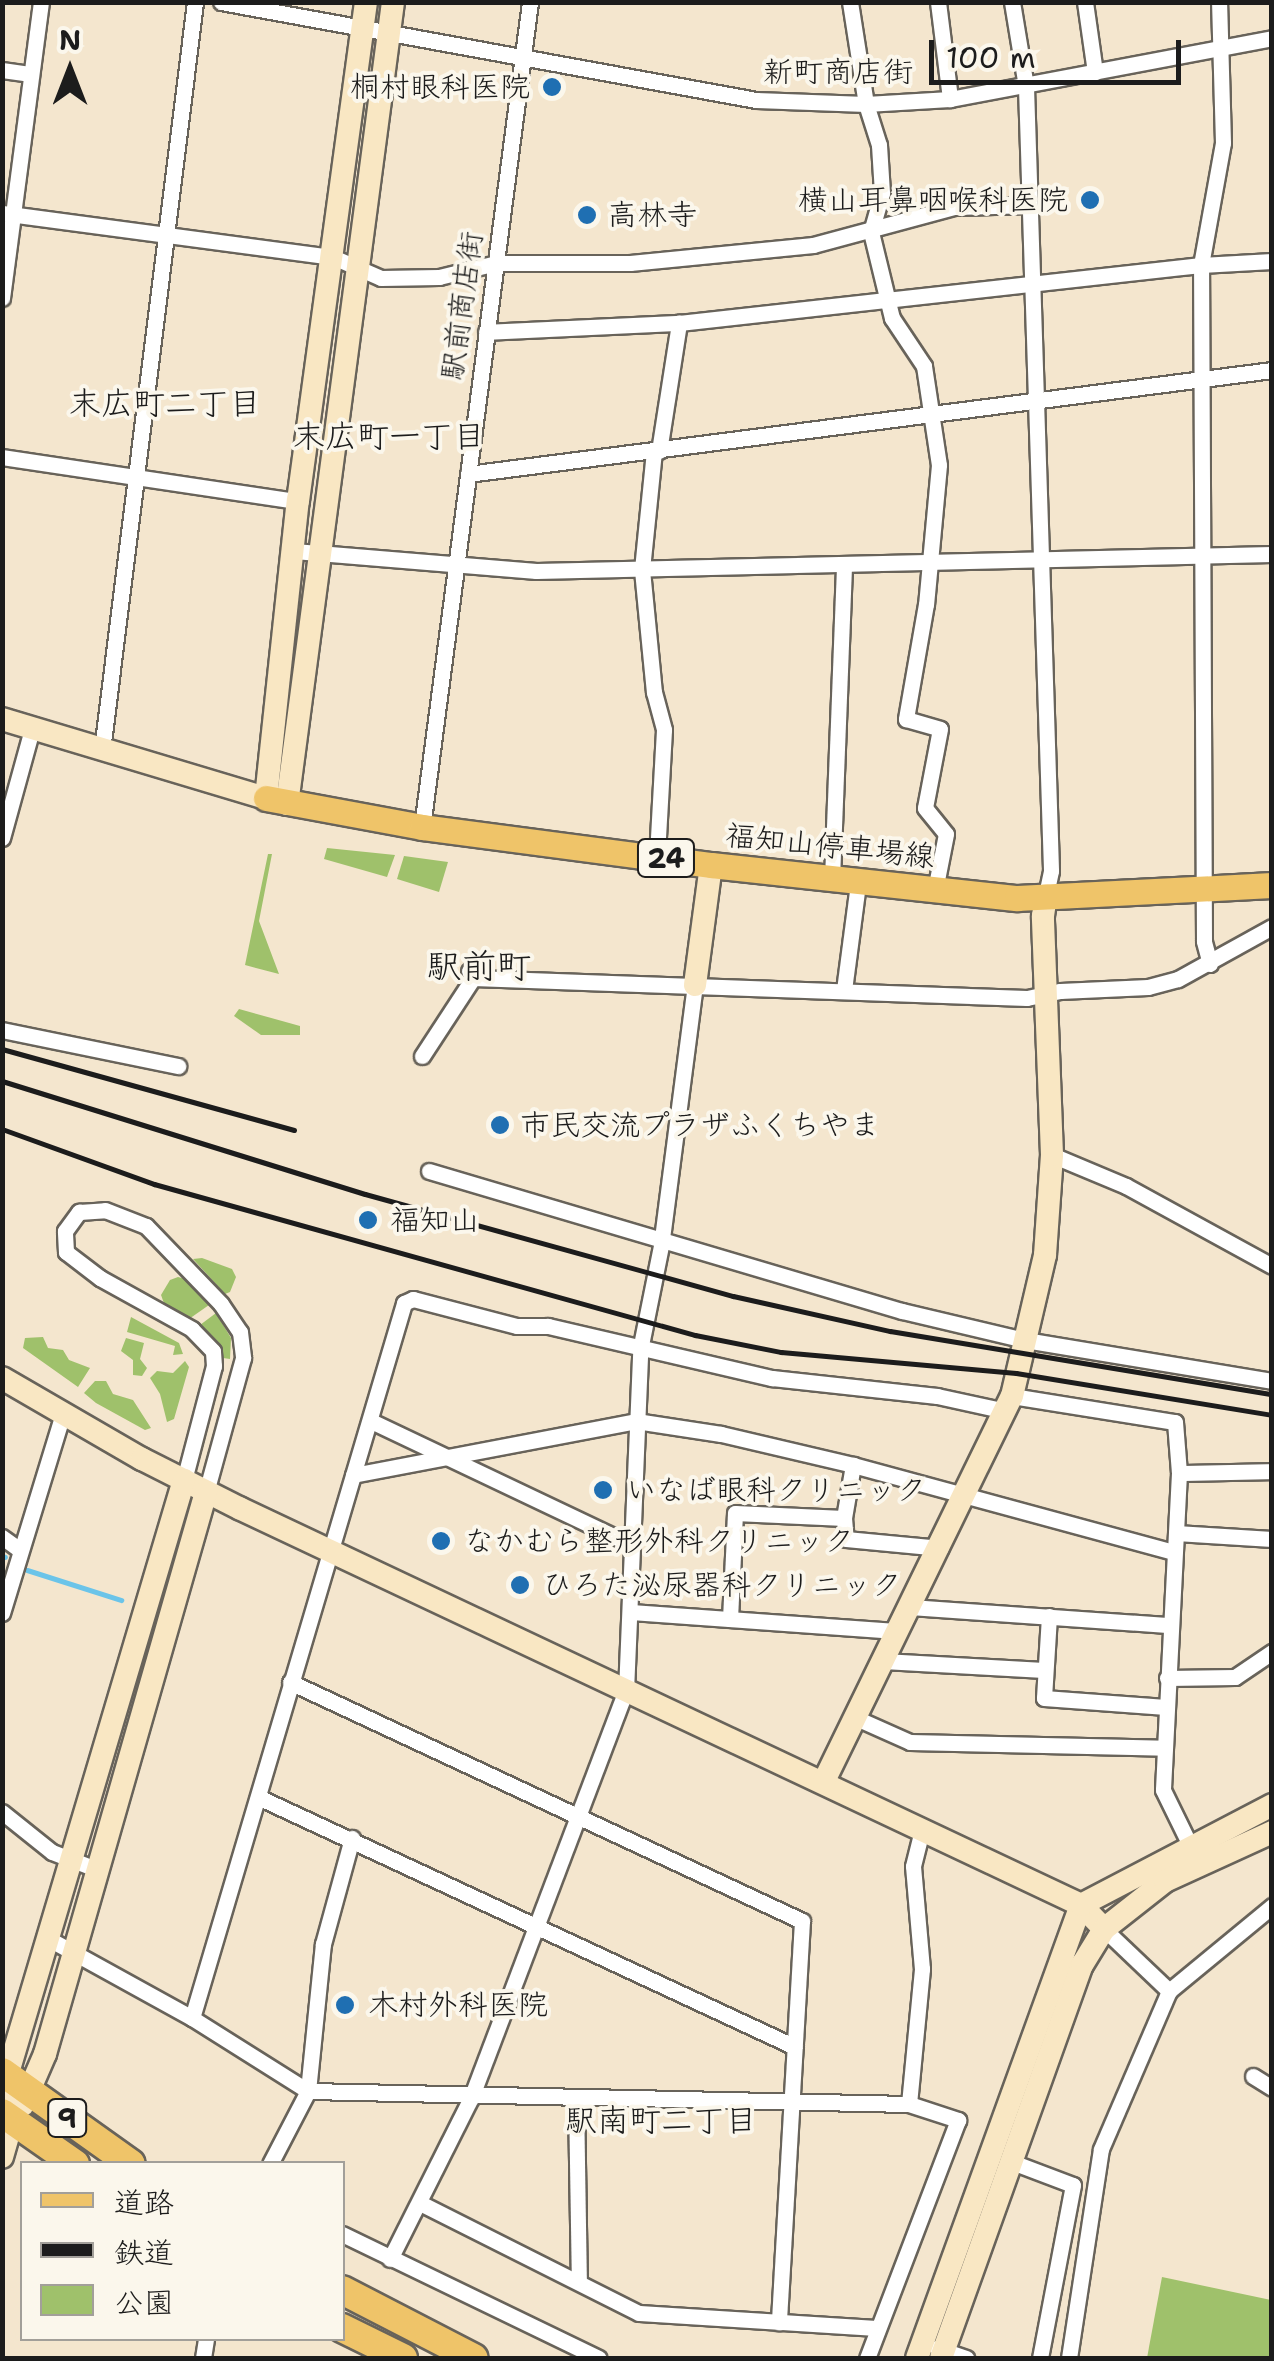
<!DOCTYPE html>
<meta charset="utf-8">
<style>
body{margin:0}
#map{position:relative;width:1274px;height:2361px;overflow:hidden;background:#f4e6ce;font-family:"Shantell Sans","Klee One",sans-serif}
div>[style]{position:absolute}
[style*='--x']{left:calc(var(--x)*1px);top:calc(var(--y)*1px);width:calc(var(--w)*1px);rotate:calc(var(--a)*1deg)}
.green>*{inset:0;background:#9fc16b}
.stream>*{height:5px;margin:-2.5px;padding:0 2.5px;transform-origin:2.5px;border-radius:2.5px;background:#6bc4e9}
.roads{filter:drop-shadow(2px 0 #68635a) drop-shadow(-2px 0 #68635a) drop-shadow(0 2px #68635a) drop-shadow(0 -2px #68635a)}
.street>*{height:15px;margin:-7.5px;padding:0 7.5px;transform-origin:7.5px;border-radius:7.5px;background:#fff}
.secondary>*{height:22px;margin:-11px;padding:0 11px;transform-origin:11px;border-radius:11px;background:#f9e7c3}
.primary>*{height:25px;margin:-12.5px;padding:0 12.5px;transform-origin:12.5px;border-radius:12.5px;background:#efc469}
.highway>*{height:28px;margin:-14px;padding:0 14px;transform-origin:14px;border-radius:14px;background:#efc469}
.rail>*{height:5px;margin:-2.5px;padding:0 2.5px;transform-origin:2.5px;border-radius:2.5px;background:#1c1c1c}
.dots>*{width:28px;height:28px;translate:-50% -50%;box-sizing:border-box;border:5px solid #fbf7ec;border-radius:50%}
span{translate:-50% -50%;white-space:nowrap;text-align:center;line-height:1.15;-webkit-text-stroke:8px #fbf7ec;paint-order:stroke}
.shield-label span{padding:2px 8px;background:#fbf7ec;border:2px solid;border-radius:8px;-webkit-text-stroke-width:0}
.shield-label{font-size:28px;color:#1c1c1c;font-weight:700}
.street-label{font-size:30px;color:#1c1c1c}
.poi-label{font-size:30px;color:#1c1c1c}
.right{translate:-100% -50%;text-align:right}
.left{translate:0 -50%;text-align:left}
.neighbourhood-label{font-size:32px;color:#1c1c1c}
.quarter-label{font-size:35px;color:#1c1c1c}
.frame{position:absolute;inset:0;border:5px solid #1c1c1c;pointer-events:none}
.legend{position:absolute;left:20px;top:2161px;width:325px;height:180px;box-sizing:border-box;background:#fbf7ec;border:2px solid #a29f99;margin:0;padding:12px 18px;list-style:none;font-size:30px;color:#1c1c1c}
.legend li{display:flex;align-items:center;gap:20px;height:50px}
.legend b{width:50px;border:2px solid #a29f99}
.north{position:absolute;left:20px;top:20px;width:100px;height:100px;-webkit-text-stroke:8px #fbf7ec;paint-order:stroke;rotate:0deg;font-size:28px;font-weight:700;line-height:40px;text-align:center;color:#1c1c1c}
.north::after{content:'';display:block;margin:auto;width:35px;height:45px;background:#1c1c1c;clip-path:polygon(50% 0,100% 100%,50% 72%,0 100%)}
.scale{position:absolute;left:929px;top:40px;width:252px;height:45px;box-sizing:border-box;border:5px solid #1c1c1c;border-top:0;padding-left:12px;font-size:30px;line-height:35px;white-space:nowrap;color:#1c1c1c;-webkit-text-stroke:8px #fbf7ec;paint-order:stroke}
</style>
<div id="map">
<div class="green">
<i style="clip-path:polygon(327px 848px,395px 855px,387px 877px,324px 859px)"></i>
<i style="clip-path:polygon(268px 854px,272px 854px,259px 921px,279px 974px,245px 965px)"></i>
<i style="clip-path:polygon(404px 856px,448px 862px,439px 892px,397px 879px)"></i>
<i style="clip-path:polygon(239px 1009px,300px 1026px,300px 1035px,261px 1035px,234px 1016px)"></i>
<i style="clip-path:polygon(202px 1258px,232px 1269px,236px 1277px,230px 1292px,225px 1294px,193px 1259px)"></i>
<i style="clip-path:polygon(178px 1277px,189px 1280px,209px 1300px,209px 1305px,189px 1319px,165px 1306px,161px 1295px,170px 1280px)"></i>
<i style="clip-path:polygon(216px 1313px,231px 1338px,230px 1359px,223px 1358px,219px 1345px,200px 1325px)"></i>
<i style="clip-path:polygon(131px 1317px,179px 1343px,183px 1354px,173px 1355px,175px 1346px,127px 1332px)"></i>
<i style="clip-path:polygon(43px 1337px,48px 1348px,63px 1350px,69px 1360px,90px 1368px,78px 1387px,23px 1348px,25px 1338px)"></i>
<i style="clip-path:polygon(126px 1338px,144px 1343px,140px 1359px,147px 1368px,142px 1376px,133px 1375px,133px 1360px,121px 1351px)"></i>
<i style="clip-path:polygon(185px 1361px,189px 1367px,174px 1419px,167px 1422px,160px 1394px,150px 1378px,157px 1371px,173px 1373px)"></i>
<i style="clip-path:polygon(95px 1381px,106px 1381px,113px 1394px,133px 1400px,151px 1428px,145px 1430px,96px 1403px,84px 1393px)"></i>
<i style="clip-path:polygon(1162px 2277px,1271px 2300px,1271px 2358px,1147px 2358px)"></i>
</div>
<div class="stream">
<i style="--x:2;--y:1556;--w:3;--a:18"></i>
<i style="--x:27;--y:1570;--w:99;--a:17.7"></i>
</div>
<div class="roads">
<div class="street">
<i style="--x:221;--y:2;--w:544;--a:10.38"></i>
<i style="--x:756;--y:100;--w:110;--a:2.1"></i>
<i style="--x:866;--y:104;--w:84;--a:-3.4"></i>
<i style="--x:950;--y:99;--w:328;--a:-10.7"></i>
<i style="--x:850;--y:2;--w:103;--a:81.1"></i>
<i style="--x:866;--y:104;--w:43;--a:72.4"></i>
<i style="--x:879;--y:145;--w:48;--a:86.4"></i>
<i style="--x:882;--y:193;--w:41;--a:105.8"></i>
<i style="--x:871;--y:232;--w:89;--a:76.3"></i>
<i style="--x:892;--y:318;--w:58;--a:56.3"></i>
<i style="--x:924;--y:366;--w:100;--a:81.4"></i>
<i style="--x:939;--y:465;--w:140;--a:95.3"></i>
<i style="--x:926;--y:604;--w:117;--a:99.9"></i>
<i style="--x:906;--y:719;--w:35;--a:16"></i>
<i style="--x:940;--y:729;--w:80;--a:100.8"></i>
<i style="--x:925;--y:808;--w:33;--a:51"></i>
<i style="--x:946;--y:834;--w:57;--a:101.1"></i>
<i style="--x:938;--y:2;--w:98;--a:82.9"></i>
<i style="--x:1012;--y:2;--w:86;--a:80.6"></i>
<i style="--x:1026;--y:87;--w:784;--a:88.17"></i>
<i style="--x:1051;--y:871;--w:25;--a:102"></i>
<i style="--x:1085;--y:2;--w:71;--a:81.9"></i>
<i style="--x:2;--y:70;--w:29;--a:8"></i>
<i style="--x:2;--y:213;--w:334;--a:7.6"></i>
<i style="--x:333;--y:257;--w:52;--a:23.6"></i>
<i style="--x:381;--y:278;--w:58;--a:-1"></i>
<i style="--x:439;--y:277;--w:59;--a:-13.8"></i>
<i style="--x:496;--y:263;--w:134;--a:0"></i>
<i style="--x:630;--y:263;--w:184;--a:-5.6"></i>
<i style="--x:813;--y:245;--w:146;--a:-15.1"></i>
<i style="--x:954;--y:207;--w:75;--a:-1.5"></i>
<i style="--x:2;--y:298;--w:299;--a:-82.5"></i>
<i style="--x:486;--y:332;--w:193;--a:-2.7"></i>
<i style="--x:679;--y:323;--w:525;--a:-6.34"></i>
<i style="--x:1201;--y:265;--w:71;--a:-3.2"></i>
<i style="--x:654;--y:451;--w:120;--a:95.8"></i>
<i style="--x:642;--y:570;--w:123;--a:84.4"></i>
<i style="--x:654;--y:692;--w:39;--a:75"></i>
<i style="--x:664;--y:730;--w:126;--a:93.2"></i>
<i style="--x:659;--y:451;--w:130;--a:-81.1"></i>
<i style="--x:2;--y:457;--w:299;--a:8.5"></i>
<i style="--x:468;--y:474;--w:811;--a:-7.37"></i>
<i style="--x:294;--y:551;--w:243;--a:4.7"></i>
<i style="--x:536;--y:571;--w:736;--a:-1.32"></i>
<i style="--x:102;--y:750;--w:754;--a:-82.91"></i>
<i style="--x:422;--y:827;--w:832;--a:-82.54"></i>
<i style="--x:2;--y:838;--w:113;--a:-74.6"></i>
<i style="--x:832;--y:879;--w:314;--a:-87.8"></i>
<i style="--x:1210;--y:964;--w:24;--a:-105"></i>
<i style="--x:1204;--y:941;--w:676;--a:-90.25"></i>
<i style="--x:1201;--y:265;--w:124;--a:-79.8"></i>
<i style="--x:1223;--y:143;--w:141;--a:-91.6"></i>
<i style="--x:469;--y:971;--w:8;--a:60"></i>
<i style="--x:473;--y:978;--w:554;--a:2.07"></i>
<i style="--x:1027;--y:998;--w:34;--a:-12"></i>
<i style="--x:1060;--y:991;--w:88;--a:-2.6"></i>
<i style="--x:1148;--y:987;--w:31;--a:-15"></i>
<i style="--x:1178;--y:979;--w:107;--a:-29"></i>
<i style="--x:844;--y:990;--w:108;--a:-82.5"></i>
<i style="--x:2;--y:1030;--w:180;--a:11.6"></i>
<i style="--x:422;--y:1056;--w:93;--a:-56.8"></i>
<i style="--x:1052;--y:1155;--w:80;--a:22.7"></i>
<i style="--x:1126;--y:1186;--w:166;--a:28.7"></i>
<i style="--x:429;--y:1171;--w:493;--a:16.5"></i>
<i style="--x:902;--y:1311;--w:126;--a:13.3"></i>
<i style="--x:1025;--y:1340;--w:250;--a:9.4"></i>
<i style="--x:1012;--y:1396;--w:165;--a:9.1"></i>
<i style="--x:1175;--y:1422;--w:51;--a:85.5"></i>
<i style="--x:1179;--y:1473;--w:317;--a:92.9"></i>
<i style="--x:1163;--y:1790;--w:61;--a:63.9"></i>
<i style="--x:371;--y:1421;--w:289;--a:25.4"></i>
<i style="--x:1179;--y:1473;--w:93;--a:-1.2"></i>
<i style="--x:353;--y:1475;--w:288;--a:-10.8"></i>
<i style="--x:636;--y:1421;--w:86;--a:8.7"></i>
<i style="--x:721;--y:1434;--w:136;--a:13.2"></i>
<i style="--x:853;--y:1465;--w:333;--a:15.2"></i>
<i style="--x:184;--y:1480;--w:118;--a:-75.3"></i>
<i style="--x:214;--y:1366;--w:15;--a:-94"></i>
<i style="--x:213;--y:1351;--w:30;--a:-134"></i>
<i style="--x:192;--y:1329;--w:105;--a:-151"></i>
<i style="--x:100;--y:1278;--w:43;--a:-142.6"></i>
<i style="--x:66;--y:1252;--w:21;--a:-93"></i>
<i style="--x:65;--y:1231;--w:24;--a:-54"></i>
<i style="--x:79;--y:1212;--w:26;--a:-4"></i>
<i style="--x:105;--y:1210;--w:44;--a:21.3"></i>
<i style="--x:146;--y:1226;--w:108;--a:46.1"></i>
<i style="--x:221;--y:1304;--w:34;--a:56"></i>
<i style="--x:240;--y:1332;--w:26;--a:83"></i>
<i style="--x:243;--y:1358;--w:139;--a:105.4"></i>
<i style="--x:844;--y:1518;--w:21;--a:85"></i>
<i style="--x:846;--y:1539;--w:95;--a:5.4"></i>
<i style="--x:1176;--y:1533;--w:96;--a:3.6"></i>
<i style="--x:2;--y:1537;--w:22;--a:36"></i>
<i style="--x:910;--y:1607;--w:261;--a:4"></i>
<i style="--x:631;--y:1612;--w:269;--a:4.1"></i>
<i style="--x:2;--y:1613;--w:209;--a:-73"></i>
<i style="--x:1049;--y:1616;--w:82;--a:93.5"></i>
<i style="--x:1044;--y:1698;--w:122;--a:4.2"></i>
<i style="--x:730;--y:1619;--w:106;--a:-87.3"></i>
<i style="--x:735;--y:1513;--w:109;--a:2.6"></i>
<i style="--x:844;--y:1518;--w:54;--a:-80.4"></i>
<i style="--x:883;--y:1661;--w:161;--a:3.2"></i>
<i style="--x:1167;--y:1678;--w:68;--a:-0.8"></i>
<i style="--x:1235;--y:1677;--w:45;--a:-34"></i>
<i style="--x:290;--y:1682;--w:565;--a:25.02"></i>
<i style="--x:802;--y:1921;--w:402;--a:93.3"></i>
<i style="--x:856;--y:1718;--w:59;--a:24"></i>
<i style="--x:910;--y:1742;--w:255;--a:1.3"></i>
<i style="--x:258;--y:1797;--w:592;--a:24.96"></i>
<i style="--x:2;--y:1812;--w:64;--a:38.7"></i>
<i style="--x:52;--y:1852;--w:47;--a:21.1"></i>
<i style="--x:1104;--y:1929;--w:90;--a:43.6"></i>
<i style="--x:49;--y:1939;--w:163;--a:28.9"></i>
<i style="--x:192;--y:2018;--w:137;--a:32.2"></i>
<i style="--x:308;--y:2091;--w:601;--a:1.24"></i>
<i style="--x:909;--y:2104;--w:52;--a:18.1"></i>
<i style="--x:958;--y:2120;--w:255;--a:110.9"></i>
<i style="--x:192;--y:2018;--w:746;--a:-73.48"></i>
<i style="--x:404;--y:1303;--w:10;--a:-24"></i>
<i style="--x:413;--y:1299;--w:107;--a:14.6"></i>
<i style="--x:517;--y:1326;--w:31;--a:0"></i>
<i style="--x:548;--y:1326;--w:230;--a:13.1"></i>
<i style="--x:772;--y:1378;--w:166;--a:6.2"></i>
<i style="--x:937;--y:1396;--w:71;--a:12.3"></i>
<i style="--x:1253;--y:2076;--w:22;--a:32"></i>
<i style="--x:576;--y:2098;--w:181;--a:89.1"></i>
<i style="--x:909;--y:2104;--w:136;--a:-84.5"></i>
<i style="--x:922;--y:1969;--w:103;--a:-95"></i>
<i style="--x:913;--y:1866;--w:36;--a:-76"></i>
<i style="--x:1012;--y:2162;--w:65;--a:20.7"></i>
<i style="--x:1073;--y:2185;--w:176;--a:100.8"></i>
<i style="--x:270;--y:2164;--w:82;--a:-62.5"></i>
<i style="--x:308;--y:2091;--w:148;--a:-84.2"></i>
<i style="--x:323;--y:1944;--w:110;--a:-74.7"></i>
<i style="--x:420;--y:2203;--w:245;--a:26.7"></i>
<i style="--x:639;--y:2313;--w:238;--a:3.6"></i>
<i style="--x:342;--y:2234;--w:285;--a:25.8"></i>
<i style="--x:390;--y:2259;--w:180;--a:-63.3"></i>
<i style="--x:471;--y:2098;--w:436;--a:-69.2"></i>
<i style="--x:626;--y:1691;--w:341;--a:-87.6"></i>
<i style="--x:640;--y:1350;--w:106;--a:-78.6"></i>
<i style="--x:661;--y:1246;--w:263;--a:-82.6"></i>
<i style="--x:937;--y:2348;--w:31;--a:19"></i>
<i style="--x:203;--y:2358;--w:20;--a:-81"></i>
<i style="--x:1069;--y:2358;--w:211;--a:-81.3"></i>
<i style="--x:1101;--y:2149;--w:172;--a:-66.7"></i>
<i style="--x:1169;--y:1991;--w:134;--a:-39.5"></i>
</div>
<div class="secondary">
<i style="--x:2;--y:719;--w:276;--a:16.7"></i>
<i style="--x:266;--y:798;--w:299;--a:-83.9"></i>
<i style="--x:298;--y:501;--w:504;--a:-82.24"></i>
<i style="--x:287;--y:804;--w:809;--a:-82.47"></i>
<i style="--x:695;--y:985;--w:121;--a:-82.4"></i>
<i style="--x:2;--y:1378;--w:162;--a:30.1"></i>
<i style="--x:142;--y:1459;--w:109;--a:26.8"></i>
<i style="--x:239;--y:1508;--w:931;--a:25.24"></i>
<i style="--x:1081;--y:1905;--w:33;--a:46"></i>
<i style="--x:824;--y:1781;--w:428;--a:-64"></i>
<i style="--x:1012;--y:1396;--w:145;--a:-76.8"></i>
<i style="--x:1045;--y:1255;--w:100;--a:-86"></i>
<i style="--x:1052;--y:1155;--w:239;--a:-92.2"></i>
<i style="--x:1043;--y:916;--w:21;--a:-82"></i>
<i style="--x:23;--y:2105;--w:56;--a:-66.7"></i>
<i style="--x:45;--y:2054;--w:585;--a:-74.01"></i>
<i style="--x:2;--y:2157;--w:37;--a:-74"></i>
<i style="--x:12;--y:2121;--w:45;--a:-96.3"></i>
<i style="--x:7;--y:2076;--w:622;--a:-73.46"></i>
<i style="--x:917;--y:2358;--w:482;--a:-70.1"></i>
<i style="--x:1081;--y:1905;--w:216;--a:-27.6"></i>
<i style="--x:941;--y:2358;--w:418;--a:-70.3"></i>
<i style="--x:1082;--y:1965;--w:42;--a:-58.6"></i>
<i style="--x:1104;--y:1929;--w:78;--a:-38.2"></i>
<i style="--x:1165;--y:1881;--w:118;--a:-24.6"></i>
</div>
<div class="primary">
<i style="--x:266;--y:798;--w:159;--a:10.5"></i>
<i style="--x:422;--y:827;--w:291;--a:7.5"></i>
<i style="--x:711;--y:865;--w:308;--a:6.2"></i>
<i style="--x:1017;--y:898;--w:255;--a:-2.9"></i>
</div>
<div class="highway">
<i style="--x:2;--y:2072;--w:158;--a:35.5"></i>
<i style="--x:2;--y:2113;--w:89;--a:34.9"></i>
<i style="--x:342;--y:2290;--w:148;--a:27.3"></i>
<i style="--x:342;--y:2328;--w:68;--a:26.2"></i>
</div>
</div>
<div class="rail">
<i style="--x:2;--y:1049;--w:303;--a:15.5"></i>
<i style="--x:2;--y:1081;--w:380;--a:17.3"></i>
<i style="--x:365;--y:1194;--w:382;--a:15.5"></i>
<i style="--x:733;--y:1296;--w:161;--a:12.6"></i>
<i style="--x:890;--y:1331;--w:387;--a:9.4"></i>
<i style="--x:2;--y:1129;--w:162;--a:19.9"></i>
<i style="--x:154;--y:1184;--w:562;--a:15.6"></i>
<i style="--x:695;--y:1335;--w:88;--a:11.2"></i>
<i style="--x:781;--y:1352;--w:236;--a:5.1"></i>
<i style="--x:1016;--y:1373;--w:259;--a:9.3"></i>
</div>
<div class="dots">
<i style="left:552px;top:87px;background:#1f6fb2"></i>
<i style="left:1090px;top:200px;background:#1f6fb2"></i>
<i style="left:587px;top:215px;background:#1f6fb2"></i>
<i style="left:500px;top:1125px;background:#1f6fb2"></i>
<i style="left:368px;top:1220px;background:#1f6fb2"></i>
<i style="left:603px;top:1490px;background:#1f6fb2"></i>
<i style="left:441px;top:1541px;background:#1f6fb2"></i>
<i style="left:520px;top:1585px;background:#1f6fb2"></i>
<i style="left:345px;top:2005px;background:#1f6fb2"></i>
</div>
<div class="shield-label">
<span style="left:666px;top:858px">24</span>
<span style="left:67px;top:2118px">9</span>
</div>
<div class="street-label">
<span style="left:838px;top:72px">新町商店街</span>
<span style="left:462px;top:306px;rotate:-82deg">駅前商店街</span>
<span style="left:830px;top:846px;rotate:6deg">福知山停車場線</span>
</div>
<div class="poi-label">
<span class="right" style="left:530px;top:87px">桐村眼科医院</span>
<span class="right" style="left:1068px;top:200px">横山耳鼻咽喉科医院</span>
<span class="left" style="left:607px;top:215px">高林寺</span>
<span class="left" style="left:520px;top:1125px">市民交流プラザふくちやま</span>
<span class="left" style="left:390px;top:1220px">福知山</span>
<span class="left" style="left:626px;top:1490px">いなば眼科クリニック</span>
<span class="left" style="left:464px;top:1541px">なかむら整形外科クリニック</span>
<span class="left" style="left:542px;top:1585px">ひろた泌尿器科クリニック</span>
<span class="left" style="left:368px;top:2005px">木村外科医院</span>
</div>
<div class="neighbourhood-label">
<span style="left:165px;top:403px">末広町二丁目</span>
<span style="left:389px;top:436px">末広町一丁目</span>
<span style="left:661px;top:2120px">駅南町二丁目</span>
</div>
<div class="quarter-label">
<span style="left:479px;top:966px">駅前町</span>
</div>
<div class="frame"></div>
<ul class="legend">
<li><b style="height:12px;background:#efc469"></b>道路</li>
<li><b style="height:12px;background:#1c1c1c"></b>鉄道</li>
<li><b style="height:28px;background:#9fc16b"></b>公園</li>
</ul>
<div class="north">N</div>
<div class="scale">100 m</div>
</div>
